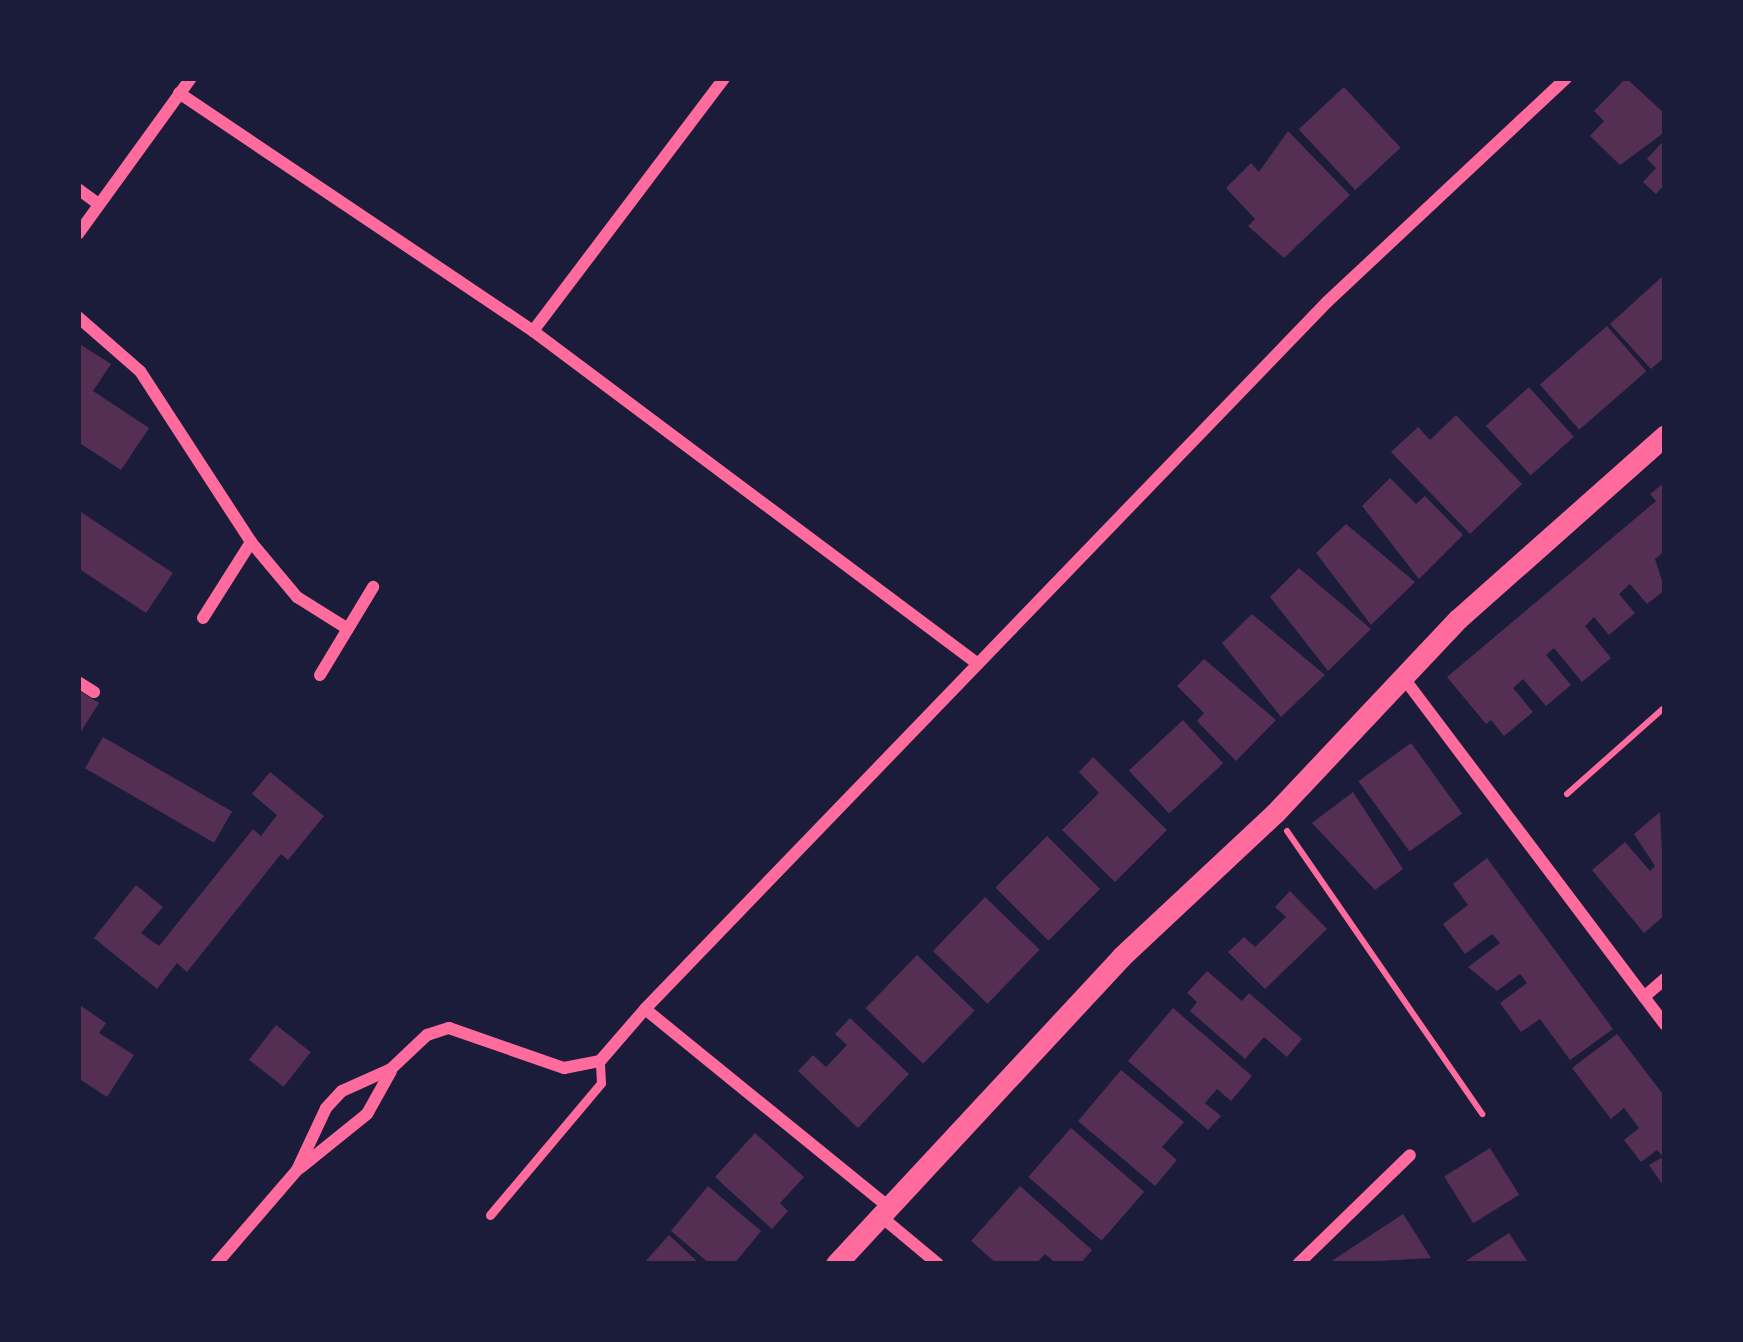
<!DOCTYPE html>
<style>
body{margin:0}
#map{position:relative;width:1743px;height:1342px;overflow:hidden;background:#1b1b3a;font-family:"Public Sans",sans-serif}
div>[style]{position:absolute}
[style*='--x']{left:calc(var(--x)*1px);top:calc(var(--y)*1px);width:calc(var(--w)*1px);rotate:calc(var(--a)*1deg)}
.building>*{inset:0;background:#542f53;transform-origin:0 0}
.path>*{height:6px;margin:-3px;padding:0 3px;transform-origin:3px;border-radius:3px;background:#ff6b9d}
.service>*{height:9px;margin:-4.5px;padding:0 4.5px;transform-origin:4.5px;border-radius:4.5px;background:#ff6b9d}
.minor>*{height:12px;margin:-6px;padding:0 6px;transform-origin:6px;border-radius:6px;background:#ff6b9d}
.tertiary>*{height:21px;margin:-10.5px;padding:0 10.5px;transform-origin:10.5px;border-radius:10.5px;background:#ff6b9d}
span{translate:-50% -50%;white-space:nowrap;text-align:center;line-height:1.15;-webkit-text-stroke:9px #1b1b3a;paint-order:stroke}
.frame{position:absolute;inset:0;border:81px solid #1b1b3a;pointer-events:none}
</style>
<div id="map">
<div class="building">
<i style="clip-path:polygon(1626px 78px,1665px 114px,1665px 132px,1620px 165px,1590px 136px,1604px 121px,1594px 111px)"></i>
<i style="left:1344px;top:87px;width:83px;height:62px;rotate:47deg"></i>
<i style="clip-path:polygon(1288px 131px,1350px 195px,1284px 258px,1248px 226px,1255px 219px,1226px 188px,1251px 163px,1259px 172px)"></i>
<i style="clip-path:polygon(1665px 139px,1665px 184px,1656px 194px,1643px 182px,1656px 168px,1647px 159px)"></i>
<i style="clip-path:polygon(1665px 274px,1665px 357px,1651px 369px,1610px 324px)"></i>
<i style="left:1607px;top:326px;width:60px;height:89px;rotate:49deg"></i>
<i style="clip-path:polygon(78px 343px,111px 364px,93px 391px,149px 428px,121px 470px,78px 442px)"></i>
<i style="left:1529px;top:387px;width:67px;height:58px;rotate:48deg"></i>
<i style="clip-path:polygon(1456px 415px,1522px 484px,1470px 534px,1391px 452px,1418px 427px,1430px 440px)"></i>
<i style="clip-path:polygon(1390px 478px,1416px 504px,1425px 496px,1463px 535px,1419px 579px,1362px 506px)"></i>
<i style="clip-path:polygon(1665px 482px,1665px 551px,1655px 559px,1665px 590px,1647px 604px,1630px 584px,1619px 594px,1635px 613px,1609px 635px,1594px 617px,1585px 626px,1611px 658px,1582px 682px,1554px 648px,1546px 655px,1571px 685px,1546px 706px,1523px 679px,1513px 688px,1533px 712px,1504px 736px,1491px 720px,1486px 724px,1447px 677px,1656px 501px,1650px 494px)"></i>
<i style="clip-path:polygon(78px 510px,173px 573px,146px 613px,78px 568px)"></i>
<i style="clip-path:polygon(1346px 524px,1415px 582px,1371px 625px,1316px 553px)"></i>
<i style="clip-path:polygon(1299px 568px,1371px 629px,1328px 671px,1270px 597px)"></i>
<i style="clip-path:polygon(1252px 614px,1325px 675px,1281px 717px,1222px 643px)"></i>
<i style="clip-path:polygon(1204px 659px,1276px 720px,1236px 761px,1197px 721px,1204px 713px,1177px 686px)"></i>
<i style="clip-path:polygon(78px 690px,99px 703px,78px 736px)"></i>
<i style="left:1183px;top:720px;width:59px;height:74px;rotate:47deg"></i>
<i style="left:103px;top:737px;width:149px;height:36px;rotate:30deg"></i>
<i style="left:1411px;top:743px;width:87px;height:65px;rotate:54deg"></i>
<i style="clip-path:polygon(1093px 757px,1167px 830px,1115px 882px,1062px 830px,1099px 793px,1079px 772px)"></i>
<i style="clip-path:polygon(270px 772px,324px 816px,288px 860px,281px 854px,187px 972px,177px 963px,157px 989px,94px 938px,136px 885px,163px 907px,141px 933px,159px 946px,253px 829px,261px 836px,277px 815px,252px 794px)"></i>
<i style="clip-path:polygon(1353px 792px,1403px 869px,1375px 890px,1312px 823px)"></i>
<i style="clip-path:polygon(1660px 812px,1665px 915px,1644px 933px,1592px 870px,1625px 842px,1650px 871px,1655px 866px,1634px 834px)"></i>
<i style="left:1047px;top:836px;width:75px;height:73px;rotate:45deg"></i>
<i style="clip-path:polygon(1487px 858px,1613px 1029px,1570px 1060px,1540px 1019px,1521px 1032px,1500px 1003px,1527px 983px,1520px 974px,1497px 991px,1468px 967px,1500px 943px,1492px 934px,1465px 954px,1443px 924px,1468px 905px,1453px 884px)"></i>
<i style="clip-path:polygon(1290px 891px,1327px 929px,1265px 989px,1228px 952px,1244px 937px,1255px 947px,1286px 917px,1275px 907px)"></i>
<i style="left:985px;top:897px;width:76px;height:75px;rotate:44deg"></i>
<i style="left:917px;top:955px;width:80px;height:74px;rotate:44deg"></i>
<i style="clip-path:polygon(1207px 971px,1242px 1001px,1249px 993px,1302px 1039px,1287px 1057px,1264px 1037px,1245px 1059px,1190px 1011px,1197px 1002px,1187px 993px)"></i>
<i style="clip-path:polygon(78px 1004px,106px 1023px,99px 1033px,134px 1055px,107px 1097px,78px 1078px)"></i>
<i style="clip-path:polygon(1173px 1008px,1252px 1076px,1231px 1101px,1217px 1089px,1205px 1103px,1221px 1116px,1208px 1130px,1128px 1061px)"></i>
<i style="clip-path:polygon(850px 1018px,909px 1074px,858px 1128px,798px 1071px,813px 1055px,826px 1067px,847px 1045px,835px 1034px)"></i>
<i style="left:276px;top:1025px;width:44px;height:44px;rotate:38deg"></i>
<i style="clip-path:polygon(1617px 1034px,1665px 1097px,1665px 1188px,1649px 1165px,1663px 1157px,1657px 1150px,1641px 1162px,1624px 1140px,1639px 1128px,1624px 1108px,1611px 1119px,1572px 1068px)"></i>
<i style="clip-path:polygon(1121px 1070px,1184px 1122px,1162px 1147px,1177px 1160px,1155px 1186px,1078px 1121px)"></i>
<i style="left:1071px;top:1128px;width:97px;height:65px;rotate:41deg"></i>
<i style="clip-path:polygon(755px 1133px,804px 1177px,780px 1203px,788px 1211px,772px 1229px,715px 1177px)"></i>
<i style="left:1490px;top:1148px;width:55px;height:54px;rotate:58deg"></i>
<i style="clip-path:polygon(708px 1186px,761px 1231px,734px 1264px,710px 1264px,671px 1231px)"></i>
<i style="clip-path:polygon(1020px 1186px,1092px 1250px,1080px 1264px,1057px 1264px,1045px 1254px,1036px 1264px,997px 1264px,971px 1241px)"></i>
<i style="clip-path:polygon(1403px 1214px,1431px 1258px,1327px 1264px)"></i>
<i style="clip-path:polygon(1509px 1233px,1529px 1264px,1461px 1264px)"></i>
<i style="clip-path:polygon(669px 1235px,700px 1264px,643px 1264px)"></i>
</div>
<div class="path">
<i style="--x:1567;--y:794;--w:131;--a:-41.6"></i>
<i style="--x:1287;--y:831;--w:344;--a:55.4"></i>
</div>
<div class="service">
<i style="--x:490;--y:1215;--w:172;--a:-49.9"></i>
<i style="--x:601;--y:1083;--w:22;--a:-93"></i>
</div>
<div class="minor">
<i style="--x:179;--y:93;--w:427;--a:33.9"></i>
<i style="--x:533;--y:331;--w:551;--a:36.81"></i>
<i style="--x:78;--y:189;--w:26;--a:36"></i>
<i style="--x:78;--y:234;--w:193;--a:-54.1"></i>
<i style="--x:78;--y:317;--w:82;--a:41.1"></i>
<i style="--x:140;--y:371;--w:204;--a:57"></i>
<i style="--x:251;--y:542;--w:72;--a:50.1"></i>
<i style="--x:297;--y:597;--w:60;--a:32.1"></i>
<i style="--x:533;--y:331;--w:317;--a:-52.9"></i>
<i style="--x:203;--y:618;--w:90;--a:-57.7"></i>
<i style="--x:320;--y:675;--w:103;--a:-58.9"></i>
<i style="--x:1406;--y:681;--w:431;--a:53"></i>
<i style="--x:78;--y:682;--w:19;--a:32"></i>
<i style="--x:1644;--y:997;--w:28;--a:-41"></i>
<i style="--x:300;--y:1168;--w:86;--a:-38.9"></i>
<i style="--x:367;--y:1114;--w:49;--a:-60.8"></i>
<i style="--x:885;--y:1204;--w:309;--a:-140.9"></i>
<i style="--x:645;--y:1009;--w:982;--a:-46.03"></i>
<i style="--x:1327;--y:302;--w:328;--a:-43.1"></i>
<i style="--x:878;--y:1214;--w:78;--a:39.8"></i>
<i style="--x:216;--y:1264;--w:124;--a:-49.2"></i>
<i style="--x:297;--y:1170;--w:68;--a:-64.9"></i>
<i style="--x:326;--y:1108;--w:23;--a:-47"></i>
<i style="--x:342;--y:1091;--w:54;--a:-24.2"></i>
<i style="--x:391;--y:1069;--w:50;--a:-43.4"></i>
<i style="--x:427;--y:1035;--w:23;--a:-18"></i>
<i style="--x:449;--y:1028;--w:122;--a:19.2"></i>
<i style="--x:564;--y:1068;--w:37;--a:-11"></i>
<i style="--x:600;--y:1061;--w:69;--a:-49.1"></i>
<i style="--x:1298;--y:1264;--w:156;--a:-44.2"></i>
</div>
<div class="tertiary">
<i style="--x:836;--y:1264;--w:419;--a:-47.1"></i>
<i style="--x:1121;--y:957;--w:211;--a:-43.1"></i>
<i style="--x:1275;--y:813;--w:267;--a:-46.7"></i>
<i style="--x:1458;--y:619;--w:277;--a:-41.6"></i>
</div>
<div class="frame"></div>
</div>
